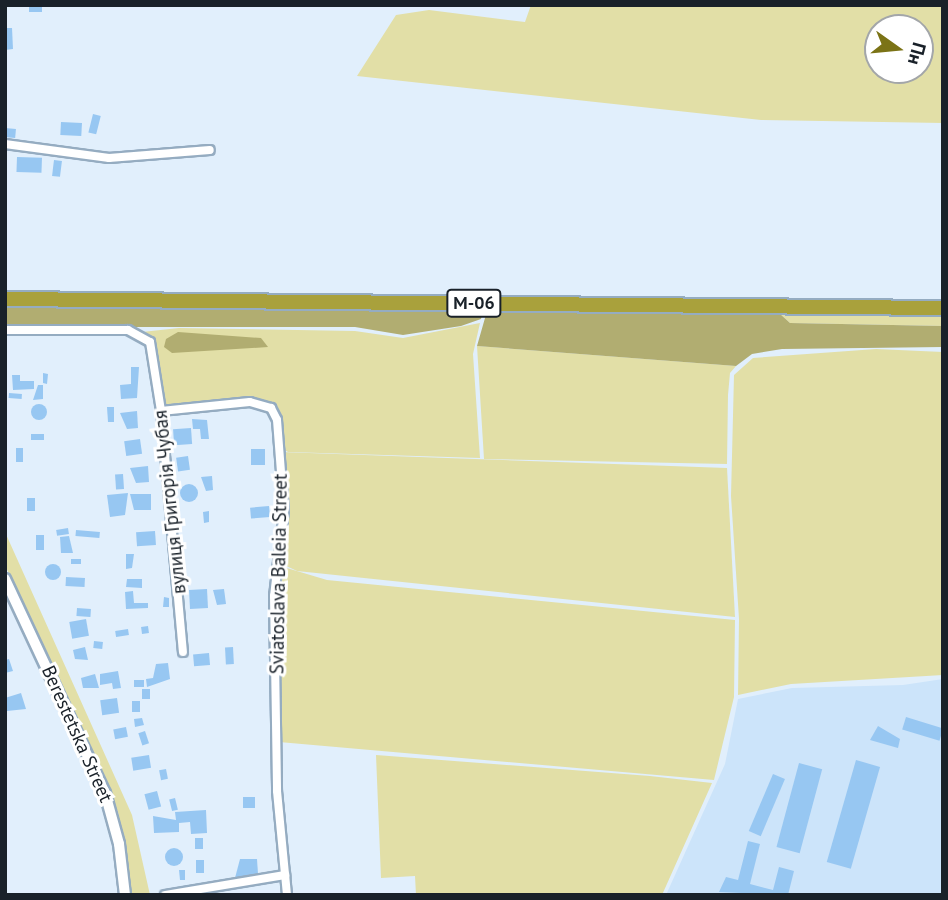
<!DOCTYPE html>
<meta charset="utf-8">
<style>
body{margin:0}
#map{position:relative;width:948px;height:900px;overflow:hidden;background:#e1effc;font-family:"PT Sans",sans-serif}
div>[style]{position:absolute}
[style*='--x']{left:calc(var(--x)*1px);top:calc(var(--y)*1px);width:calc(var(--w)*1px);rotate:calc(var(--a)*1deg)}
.built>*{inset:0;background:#cce4fa}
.green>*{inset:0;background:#e2dfa7}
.forest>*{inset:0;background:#b1ad71}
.building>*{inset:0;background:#97c7f2;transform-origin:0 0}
.round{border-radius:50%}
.roads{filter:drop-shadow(2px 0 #95acc1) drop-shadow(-2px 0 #95acc1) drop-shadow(0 2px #95acc1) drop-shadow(0 -2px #95acc1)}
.street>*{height:8px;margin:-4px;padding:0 4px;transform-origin:4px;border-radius:4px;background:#fff}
.secondary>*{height:10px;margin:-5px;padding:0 5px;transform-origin:5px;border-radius:5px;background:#fff}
.highway>*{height:14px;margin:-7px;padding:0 7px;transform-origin:7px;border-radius:7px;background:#a9a13c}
span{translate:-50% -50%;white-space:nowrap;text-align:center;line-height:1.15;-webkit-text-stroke:6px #fff;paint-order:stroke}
.shield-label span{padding:2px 5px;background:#fff;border:2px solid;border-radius:5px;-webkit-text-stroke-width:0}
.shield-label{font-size:18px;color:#192129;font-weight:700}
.street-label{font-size:19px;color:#192129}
.frame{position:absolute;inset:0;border:7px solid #192129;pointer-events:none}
.north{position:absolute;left:864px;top:14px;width:70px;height:70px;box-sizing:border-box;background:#fff;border:2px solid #a3a6a9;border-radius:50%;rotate:105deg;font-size:19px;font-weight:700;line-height:28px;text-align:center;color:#192129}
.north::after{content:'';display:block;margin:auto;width:24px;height:32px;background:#7b7316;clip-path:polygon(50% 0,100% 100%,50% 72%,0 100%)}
</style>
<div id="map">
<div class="built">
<i style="clip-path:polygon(943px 679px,943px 895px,666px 895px,725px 764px,738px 699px,792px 688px,903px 685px)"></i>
</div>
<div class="green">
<i style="clip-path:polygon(evenodd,531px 5px,943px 5px,943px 123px,761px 120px,357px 76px,396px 15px,429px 10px,525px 22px,531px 5px,920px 28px,920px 70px,878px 70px,878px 28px,920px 28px)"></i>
<i style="clip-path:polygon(779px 313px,943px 315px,943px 326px,790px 323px)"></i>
<i style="clip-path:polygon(480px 323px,473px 354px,480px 458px,288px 452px,281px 448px,272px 407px,263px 401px,164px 409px,157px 351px,142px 332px,179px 328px,355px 331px,403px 338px)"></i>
<i style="clip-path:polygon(477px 346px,736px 366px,730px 373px,728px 395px,727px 464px,484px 459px)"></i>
<i style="clip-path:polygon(876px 349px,943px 352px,943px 675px,791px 684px,738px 695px,739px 619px,731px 496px,734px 375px,753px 358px)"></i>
<i style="clip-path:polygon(281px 452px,727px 468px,735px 617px,297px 571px,280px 563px)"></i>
<i style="clip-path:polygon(5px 532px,132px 815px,150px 895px,131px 895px,118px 812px,5px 565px)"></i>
<i style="clip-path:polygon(280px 566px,327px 580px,735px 620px,734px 697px,714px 780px,279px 742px)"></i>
<i style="clip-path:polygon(376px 755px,650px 776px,712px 783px,662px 895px,416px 895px,415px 876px,381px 878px)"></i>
</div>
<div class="forest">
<i style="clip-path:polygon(5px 307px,483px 311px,481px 319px,461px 326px,403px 335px,355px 327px,5px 327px)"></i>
<i style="clip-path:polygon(487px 311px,779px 313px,790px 323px,943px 326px,943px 347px,782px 349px,752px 354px,736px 366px,477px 346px)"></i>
<i style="clip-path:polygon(178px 332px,261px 338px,268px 347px,172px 353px,164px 347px,166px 339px)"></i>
</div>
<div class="building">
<i style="left:29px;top:5px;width:13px;height:7px"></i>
<i style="clip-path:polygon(5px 28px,12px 28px,13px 49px,5px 50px)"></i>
<i style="left:93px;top:114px;width:8px;height:19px;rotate:14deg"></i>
<i style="left:61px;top:122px;width:21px;height:13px;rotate:3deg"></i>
<i style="left:5px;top:128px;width:11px;height:9px;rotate:5deg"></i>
<i style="left:17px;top:157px;width:25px;height:15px;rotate:2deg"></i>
<i style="left:54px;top:160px;width:8px;height:16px;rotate:7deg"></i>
<i style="clip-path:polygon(131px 367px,139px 367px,137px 398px,121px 399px,120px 385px,131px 384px)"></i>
<i style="clip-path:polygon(43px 373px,48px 374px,47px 384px,43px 383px)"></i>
<i style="clip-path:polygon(12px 375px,20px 375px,20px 381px,34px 381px,34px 389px,13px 390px)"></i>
<i style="clip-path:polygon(38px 385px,43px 385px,43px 399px,33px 400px)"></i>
<i style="left:9px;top:393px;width:13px;height:5px;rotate:4deg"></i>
<i class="round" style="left:31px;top:404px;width:16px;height:16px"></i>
<i style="clip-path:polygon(107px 407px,114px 407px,114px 422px,108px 422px)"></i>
<i style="clip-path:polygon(137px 411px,138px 428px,127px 429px,120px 413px)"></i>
<i style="clip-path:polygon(192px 419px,207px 420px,209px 439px,201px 439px,200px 429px,193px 429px)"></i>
<i style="left:191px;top:428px;width:16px;height:18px;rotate:86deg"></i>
<i style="left:31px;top:434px;width:13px;height:6px"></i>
<i style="left:140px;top:439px;width:15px;height:16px;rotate:82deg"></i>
<i style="left:16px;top:448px;width:7px;height:14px"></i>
<i style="left:251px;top:449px;width:14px;height:16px"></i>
<i style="left:188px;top:456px;width:14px;height:12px;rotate:82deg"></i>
<i style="clip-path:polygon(148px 466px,149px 482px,136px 483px,130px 468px)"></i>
<i style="left:123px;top:474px;width:15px;height:8px;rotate:86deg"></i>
<i style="clip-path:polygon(212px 476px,213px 490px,206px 491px,201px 477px)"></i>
<i class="round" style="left:180px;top:484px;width:18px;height:18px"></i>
<i style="clip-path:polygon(128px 493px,125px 515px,110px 517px,107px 495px)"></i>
<i style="clip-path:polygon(130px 494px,151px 494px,151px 510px,134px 510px)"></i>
<i style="left:27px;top:498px;width:8px;height:13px"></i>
<i style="left:269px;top:506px;width:11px;height:19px;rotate:85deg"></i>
<i style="clip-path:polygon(209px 511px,209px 522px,204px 523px,203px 512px)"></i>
<i style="left:68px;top:528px;width:6px;height:12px;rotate:81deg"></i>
<i style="left:76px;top:530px;width:24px;height:6px;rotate:5deg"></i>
<i style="left:155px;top:531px;width:14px;height:19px;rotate:86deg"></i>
<i style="left:36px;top:535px;width:8px;height:15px"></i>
<i style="clip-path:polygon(69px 536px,73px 553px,61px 553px,60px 537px)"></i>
<i style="clip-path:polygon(126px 554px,134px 554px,132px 568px,126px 569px)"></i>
<i style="left:71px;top:559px;width:10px;height:5px"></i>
<i class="round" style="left:45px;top:564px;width:16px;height:16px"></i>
<i style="left:66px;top:577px;width:19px;height:9px;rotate:3deg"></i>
<i style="clip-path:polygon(127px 579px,142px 579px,142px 588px,126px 587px)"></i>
<i style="left:207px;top:589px;width:19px;height:18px;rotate:87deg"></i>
<i style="clip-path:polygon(224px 589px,226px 604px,217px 605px,213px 590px)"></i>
<i style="clip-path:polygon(133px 591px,134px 603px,148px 603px,148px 608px,126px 609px,125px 592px)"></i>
<i style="clip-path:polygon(164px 597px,169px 598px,169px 607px,163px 607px)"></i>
<i style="left:77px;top:608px;width:14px;height:8px;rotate:4deg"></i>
<i style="left:86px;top:619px;width:17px;height:17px;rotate:80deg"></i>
<i style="left:148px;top:626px;width:7px;height:7px;rotate:82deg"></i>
<i style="left:128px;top:629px;width:6px;height:13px;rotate:81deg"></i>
<i style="left:94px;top:641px;width:9px;height:7px;rotate:6deg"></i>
<i style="clip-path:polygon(85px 647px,88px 660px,75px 659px,73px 650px)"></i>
<i style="left:233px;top:647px;width:17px;height:8px;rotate:87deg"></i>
<i style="left:209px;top:653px;width:12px;height:16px;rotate:85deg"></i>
<i style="clip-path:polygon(9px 659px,13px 671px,5px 673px,5px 660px)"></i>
<i style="clip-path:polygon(168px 663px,170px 679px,147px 687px,146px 679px,153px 678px,156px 664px)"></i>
<i style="clip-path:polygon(118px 671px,121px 688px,113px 689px,112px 683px,100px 685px,100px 674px)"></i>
<i style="clip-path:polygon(95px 674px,99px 688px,83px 688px,81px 678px)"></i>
<i style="left:144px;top:680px;width:7px;height:10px;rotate:90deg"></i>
<i style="left:142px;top:689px;width:8px;height:10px"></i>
<i style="clip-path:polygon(21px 693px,26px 709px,7px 711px,5px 698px)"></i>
<i style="left:117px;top:698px;width:15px;height:17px;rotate:82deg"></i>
<i style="left:132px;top:701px;width:8px;height:11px"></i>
<i style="left:906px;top:717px;width:39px;height:13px;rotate:17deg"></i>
<i style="clip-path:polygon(142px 718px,144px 725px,135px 727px,134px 719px)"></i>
<i style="clip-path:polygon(878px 726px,900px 739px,898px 748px,870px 740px)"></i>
<i style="left:126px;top:727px;width:10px;height:13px;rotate:79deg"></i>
<i style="left:145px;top:731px;width:13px;height:7px;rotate:72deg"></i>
<i style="left:149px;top:755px;width:13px;height:18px;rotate:81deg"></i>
<i style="left:856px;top:760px;width:25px;height:106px;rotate:16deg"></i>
<i style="left:799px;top:763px;width:24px;height:87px;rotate:15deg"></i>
<i style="left:166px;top:769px;width:10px;height:7px;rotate:79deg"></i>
<i style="left:773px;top:774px;width:13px;height:62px;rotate:23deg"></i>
<i style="left:157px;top:791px;width:16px;height:13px;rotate:75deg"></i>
<i style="left:255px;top:797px;width:11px;height:12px;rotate:90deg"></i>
<i style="left:175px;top:798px;width:12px;height:6px;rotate:76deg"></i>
<i style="clip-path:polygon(206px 810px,207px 833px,191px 834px,190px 822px,179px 823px,179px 832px,154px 833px,153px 816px,176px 820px,175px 812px)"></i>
<i style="left:203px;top:838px;width:11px;height:8px;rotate:90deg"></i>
<i style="clip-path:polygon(748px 841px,760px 844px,750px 884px,773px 890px,779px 867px,794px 871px,788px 895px,719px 892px,726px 877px,738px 880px)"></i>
<i class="round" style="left:165px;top:848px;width:18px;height:18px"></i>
<i style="clip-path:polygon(240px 859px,257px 859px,258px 874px,235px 878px)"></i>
<i style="left:196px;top:860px;width:8px;height:13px"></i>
<i style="clip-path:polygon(179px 870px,185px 870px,185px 880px,180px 880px)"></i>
</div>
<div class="roads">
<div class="street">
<i style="--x:5;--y:144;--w:105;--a:7.7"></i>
<i style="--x:109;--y:158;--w:101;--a:-4.5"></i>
<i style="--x:5;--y:330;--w:123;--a:0"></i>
<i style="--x:128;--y:330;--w:25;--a:29"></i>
<i style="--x:150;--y:342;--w:70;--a:80.9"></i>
<i style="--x:161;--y:411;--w:242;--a:84.8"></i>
<i style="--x:161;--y:411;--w:89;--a:-5.8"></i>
<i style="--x:250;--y:402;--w:22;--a:16"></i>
<i style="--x:271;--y:408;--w:13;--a:63"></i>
<i style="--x:277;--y:420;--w:90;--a:85.6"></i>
<i style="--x:284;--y:510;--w:87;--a:96.6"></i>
<i style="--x:274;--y:596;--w:195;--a:89.1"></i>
<i style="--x:277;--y:791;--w:104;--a:84.5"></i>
<i style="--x:165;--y:895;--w:122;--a:-9.5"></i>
</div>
<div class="secondary">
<i style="--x:5;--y:579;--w:236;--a:65"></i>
<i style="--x:105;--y:793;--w:53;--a:74.6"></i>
<i style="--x:119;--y:844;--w:51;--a:83.3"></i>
</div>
<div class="highway">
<i style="--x:5;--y:299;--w:938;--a:0.55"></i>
</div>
</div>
<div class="shield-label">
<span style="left:474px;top:303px">М-06</span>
</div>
<div class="street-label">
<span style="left:170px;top:502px;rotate:-96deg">вулиця Григорія Чубая</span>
<span style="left:279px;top:574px;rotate:-89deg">Sviatoslava Baleia Street</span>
<span style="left:77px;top:734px;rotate:66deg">Berestetska Street</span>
</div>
<div class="frame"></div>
<div class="north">Пн</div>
</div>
